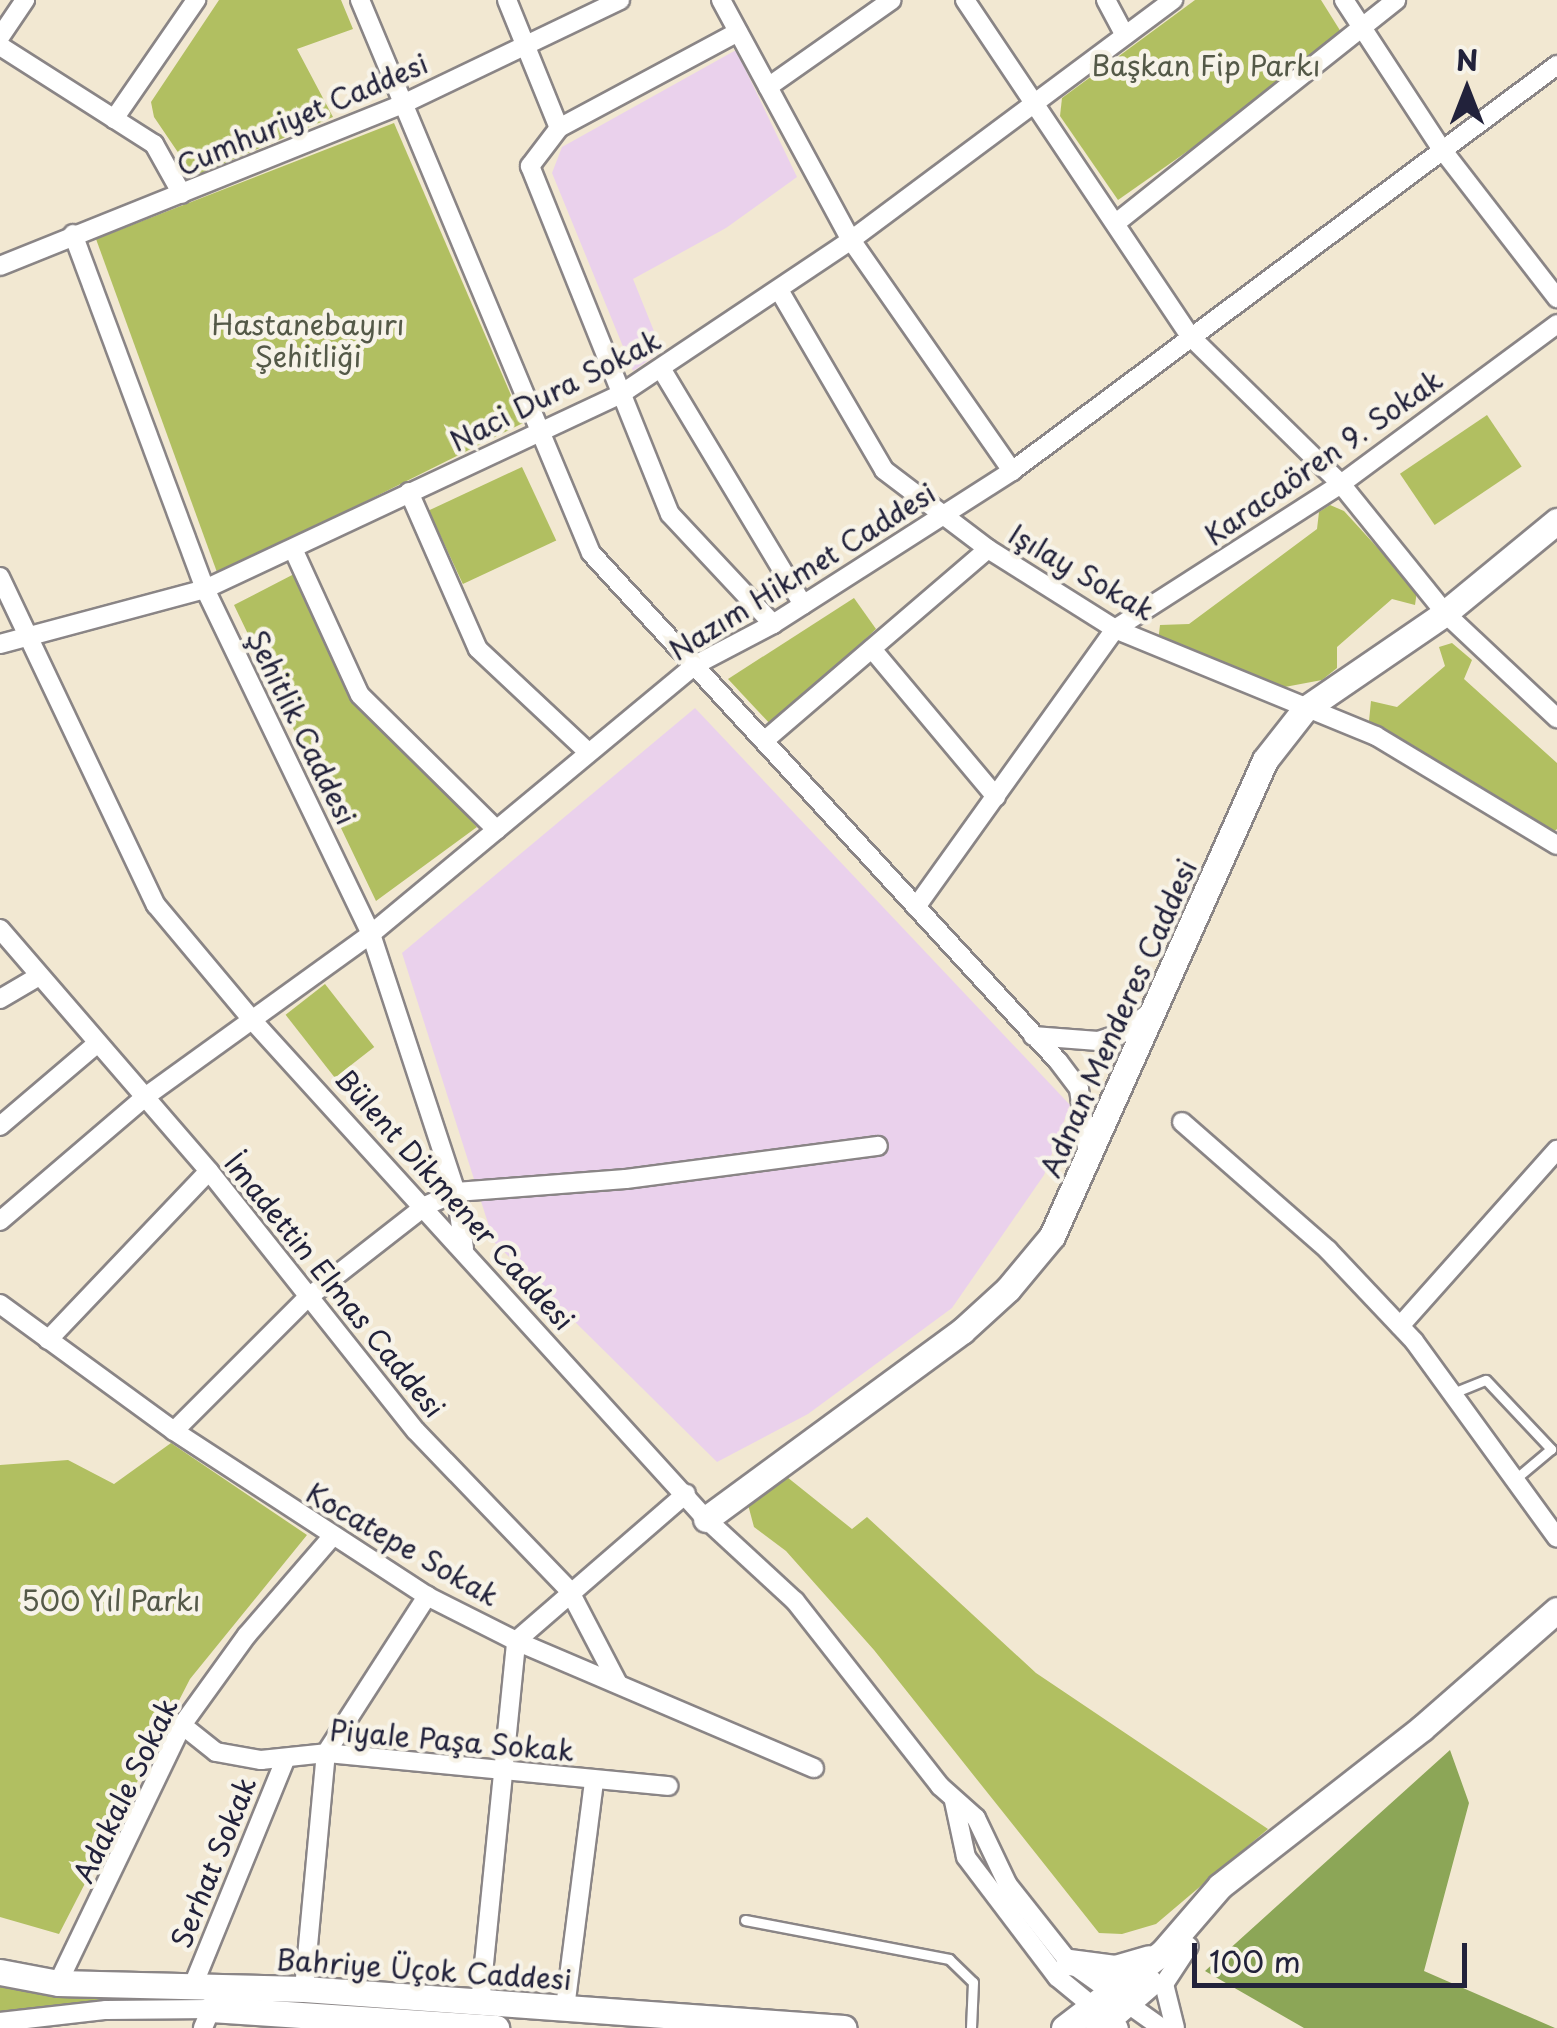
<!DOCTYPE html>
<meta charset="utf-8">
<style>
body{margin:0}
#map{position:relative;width:1557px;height:2028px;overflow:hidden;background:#f2e8d2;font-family:"Playpen Sans",sans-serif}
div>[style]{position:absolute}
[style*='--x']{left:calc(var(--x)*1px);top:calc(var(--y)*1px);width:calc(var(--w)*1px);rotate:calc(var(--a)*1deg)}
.built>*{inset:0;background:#ead1ec}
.green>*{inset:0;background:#b1bf61;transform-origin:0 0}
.forest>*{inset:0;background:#8ca657}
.roads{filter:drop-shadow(2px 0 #8a8586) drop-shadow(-2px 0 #8a8586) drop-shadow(0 2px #8a8586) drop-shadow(0 -2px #8a8586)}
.lane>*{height:9px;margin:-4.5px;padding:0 4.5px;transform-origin:4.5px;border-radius:4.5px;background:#fff}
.street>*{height:18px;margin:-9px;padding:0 9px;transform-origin:9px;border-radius:9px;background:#fff}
.secondary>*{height:25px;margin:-12.5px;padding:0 12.5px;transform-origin:12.5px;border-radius:12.5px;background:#fff}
span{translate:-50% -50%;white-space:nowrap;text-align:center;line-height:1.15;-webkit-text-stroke:9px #f7f3e8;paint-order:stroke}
.park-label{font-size:28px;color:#545948}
.street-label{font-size:28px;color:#22223b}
.north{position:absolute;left:1417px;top:40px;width:100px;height:100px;-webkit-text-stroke:8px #f7f3e8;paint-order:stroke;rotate:0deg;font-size:28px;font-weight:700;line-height:40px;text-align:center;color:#22223b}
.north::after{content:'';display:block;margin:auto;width:35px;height:45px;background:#22223b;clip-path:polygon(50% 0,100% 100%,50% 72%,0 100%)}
.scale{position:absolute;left:1192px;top:1943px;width:275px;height:45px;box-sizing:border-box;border:5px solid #22223b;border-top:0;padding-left:12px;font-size:30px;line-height:35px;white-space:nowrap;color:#22223b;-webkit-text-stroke:8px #f7f3e8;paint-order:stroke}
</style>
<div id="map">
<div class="built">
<i style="clip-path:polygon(736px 50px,797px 177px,726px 228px,633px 279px,662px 351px,633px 371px,552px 173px,562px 147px)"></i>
<i style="clip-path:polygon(695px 708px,1070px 1105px,1044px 1175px,952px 1308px,808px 1414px,717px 1462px,494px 1242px,402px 953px)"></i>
</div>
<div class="green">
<i style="clip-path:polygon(219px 0,341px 0,353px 29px,297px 49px,333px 117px,194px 176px,154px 117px,151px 102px)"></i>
<i style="clip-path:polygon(1195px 0,1321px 0,1346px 40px,1118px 200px,1060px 116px,1062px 98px)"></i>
<i style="clip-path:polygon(394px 123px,523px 423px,218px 575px,96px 239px)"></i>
<i style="left:1487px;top:415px;width:62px;height:105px;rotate:56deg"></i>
<i style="left:522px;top:467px;width:81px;height:103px;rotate:65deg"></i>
<i style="clip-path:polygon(1330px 505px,1344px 511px,1417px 591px,1415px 605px,1392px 599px,1337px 647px,1337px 668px,1322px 680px,1274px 689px,1158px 642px,1160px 625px,1189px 624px,1317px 529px,1319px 512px)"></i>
<i style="clip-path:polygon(296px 573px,355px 697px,477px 827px,376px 901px,234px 605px)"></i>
<i style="clip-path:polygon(854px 598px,876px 629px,773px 727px,728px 679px)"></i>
<i style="clip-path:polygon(1452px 643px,1472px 660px,1464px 679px,1557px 763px,1557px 829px,1551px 834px,1369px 721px,1371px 701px,1397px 707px,1445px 666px,1439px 647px)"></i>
<i style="left:325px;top:984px;width:80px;height:50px;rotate:52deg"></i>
<i style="clip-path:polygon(171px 1443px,307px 1535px,190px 1679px,59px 1934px,0 1917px,0 1465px,68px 1460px,114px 1484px)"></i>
<i style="clip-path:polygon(787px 1477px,852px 1529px,867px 1517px,1036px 1673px,1268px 1829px,1156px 1924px,1122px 1934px,1099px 1933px,874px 1650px,786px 1551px,754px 1527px,747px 1501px)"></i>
<i style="clip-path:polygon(0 1983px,102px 1990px,102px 2002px,0 2014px)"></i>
</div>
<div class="forest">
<i style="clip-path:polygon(1450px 1750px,1469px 1803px,1424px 1971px,1555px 2028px,1304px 2028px,1205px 1971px)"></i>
</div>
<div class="roads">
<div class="lane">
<i style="--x:1453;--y:1393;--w:35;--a:-22"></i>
<i style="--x:1486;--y:1380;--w:95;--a:46.7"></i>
<i style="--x:1551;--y:1449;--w:48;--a:140"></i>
<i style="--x:745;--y:1920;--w:208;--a:10.8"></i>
<i style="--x:949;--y:1959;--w:33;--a:44"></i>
<i style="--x:973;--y:1982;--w:46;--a:92.5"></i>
</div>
<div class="street">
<i style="--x:360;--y:0;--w:599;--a:67.33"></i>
<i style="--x:591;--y:553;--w:690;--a:47.41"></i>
<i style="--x:1058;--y:1061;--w:35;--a:53"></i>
<i style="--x:1079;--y:1089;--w:60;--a:82.3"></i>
<i style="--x:507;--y:0;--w:138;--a:67.9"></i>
<i style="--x:721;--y:0;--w:273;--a:61.6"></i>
<i style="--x:851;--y:240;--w:282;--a:55.1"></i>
<i style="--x:965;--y:0;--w:406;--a:56.2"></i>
<i style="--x:1191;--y:337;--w:210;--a:44.4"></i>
<i style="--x:1341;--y:484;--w:166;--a:51.1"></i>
<i style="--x:1445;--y:613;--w:154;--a:43.2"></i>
<i style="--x:1106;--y:0;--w:40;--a:62"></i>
<i style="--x:1344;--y:0;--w:177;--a:56.8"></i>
<i style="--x:1441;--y:148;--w:190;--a:52.3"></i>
<i style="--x:738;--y:32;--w:203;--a:151.8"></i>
<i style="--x:559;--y:128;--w:48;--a:127.3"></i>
<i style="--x:530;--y:166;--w:375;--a:68.1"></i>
<i style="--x:670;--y:514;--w:151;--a:46.9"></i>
<i style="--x:0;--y:37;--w:45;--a:-56"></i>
<i style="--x:0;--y:46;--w:183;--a:32.5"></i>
<i style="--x:154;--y:144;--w:57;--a:60.8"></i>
<i style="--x:768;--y:87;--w:151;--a:-35.1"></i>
<i style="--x:114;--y:119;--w:145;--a:-55.4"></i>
<i style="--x:1116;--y:223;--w:358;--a:-38.5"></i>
<i style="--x:73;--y:234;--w:379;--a:69.6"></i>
<i style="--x:205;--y:589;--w:383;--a:64.3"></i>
<i style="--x:371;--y:934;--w:272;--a:71.8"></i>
<i style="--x:456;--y:1192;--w:57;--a:81.9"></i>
<i style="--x:0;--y:266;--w:432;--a:-21.9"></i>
<i style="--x:401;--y:105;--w:243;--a:-25.6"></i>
<i style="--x:779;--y:290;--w:208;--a:59.7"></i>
<i style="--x:884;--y:470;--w:131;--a:37.2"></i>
<i style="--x:988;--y:549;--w:150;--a:32.2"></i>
<i style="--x:1115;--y:629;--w:282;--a:22.3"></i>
<i style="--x:1376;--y:736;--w:211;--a:31.1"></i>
<i style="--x:662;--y:370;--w:274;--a:59"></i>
<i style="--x:409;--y:492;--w:171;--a:66.3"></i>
<i style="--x:478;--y:649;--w:149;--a:43.1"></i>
<i style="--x:294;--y:551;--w:158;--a:65.4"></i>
<i style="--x:360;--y:695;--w:192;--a:44.6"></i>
<i style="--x:0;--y:577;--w:363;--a:64.6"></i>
<i style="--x:156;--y:905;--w:151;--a:50.1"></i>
<i style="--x:253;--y:1021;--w:673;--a:47.71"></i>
<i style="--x:706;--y:1519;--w:121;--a:42.7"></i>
<i style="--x:795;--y:1601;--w:235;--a:51.9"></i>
<i style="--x:940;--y:1786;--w:48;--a:41.6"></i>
<i style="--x:976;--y:1818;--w:74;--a:64.5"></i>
<i style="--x:1008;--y:1885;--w:98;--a:51.6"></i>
<i style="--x:1069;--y:1962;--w:114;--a:35.4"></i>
<i style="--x:0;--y:644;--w:212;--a:-15"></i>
<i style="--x:205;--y:589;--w:459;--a:-25.1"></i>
<i style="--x:621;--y:394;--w:277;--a:-33.8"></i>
<i style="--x:851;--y:240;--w:402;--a:-36.7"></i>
<i style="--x:872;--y:649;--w:193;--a:50"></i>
<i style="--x:764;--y:741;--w:295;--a:-40.6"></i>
<i style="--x:916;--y:907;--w:342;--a:-54.4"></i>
<i style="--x:1115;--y:629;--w:269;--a:-32.7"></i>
<i style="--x:1341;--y:484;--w:269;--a:-36.5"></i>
<i style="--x:0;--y:929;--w:320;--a:49.2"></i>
<i style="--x:209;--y:1171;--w:332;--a:51.5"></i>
<i style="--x:416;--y:1431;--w:221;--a:46.1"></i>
<i style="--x:569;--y:1590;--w:104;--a:62.4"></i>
<i style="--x:0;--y:999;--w:45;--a:-30.5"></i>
<i style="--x:1033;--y:1036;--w:65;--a:4.4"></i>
<i style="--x:1098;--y:1041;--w:29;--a:-18"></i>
<i style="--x:1126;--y:1032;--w:30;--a:-40"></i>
<i style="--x:1182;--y:1122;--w:194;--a:41.2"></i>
<i style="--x:1328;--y:1250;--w:125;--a:46.6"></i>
<i style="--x:1414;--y:1341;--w:243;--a:54"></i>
<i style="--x:0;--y:1126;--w:123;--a:-40.4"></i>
<i style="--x:0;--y:1221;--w:191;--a:-40.5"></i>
<i style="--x:145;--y:1097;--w:279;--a:-35.8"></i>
<i style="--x:371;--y:934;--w:421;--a:-39.7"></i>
<i style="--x:695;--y:665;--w:88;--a:-27.7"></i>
<i style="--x:773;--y:624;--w:284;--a:-32.6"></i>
<i style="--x:1012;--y:471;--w:680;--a:-36.68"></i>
<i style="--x:0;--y:1304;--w:215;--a:36.1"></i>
<i style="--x:174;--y:1431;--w:302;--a:33.1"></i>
<i style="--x:427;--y:1596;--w:100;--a:26.8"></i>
<i style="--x:516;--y:1641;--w:324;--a:23.1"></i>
<i style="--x:1400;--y:1326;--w:236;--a:-48.3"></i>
<i style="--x:48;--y:1340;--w:233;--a:-46.4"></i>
<i style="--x:174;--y:1431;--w:187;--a:-45"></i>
<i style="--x:306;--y:1299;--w:151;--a:-38"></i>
<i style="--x:425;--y:1206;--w:34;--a:-24"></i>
<i style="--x:456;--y:1192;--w:170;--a:-4.4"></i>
<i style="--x:626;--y:1179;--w:254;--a:-7.5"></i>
<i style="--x:182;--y:1725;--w:43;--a:38.5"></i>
<i style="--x:216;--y:1752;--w:46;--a:10.1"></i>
<i style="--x:261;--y:1760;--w:65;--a:-6.1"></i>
<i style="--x:326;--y:1753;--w:344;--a:5.5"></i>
<i style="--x:954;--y:1801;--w:57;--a:77.9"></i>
<i style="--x:966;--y:1857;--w:151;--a:52.8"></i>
<i style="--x:1057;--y:1977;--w:80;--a:39.4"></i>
<i style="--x:58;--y:1983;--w:286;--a:-64.3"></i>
<i style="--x:182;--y:1725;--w:111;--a:-54.2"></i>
<i style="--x:247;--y:1635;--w:128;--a:-49.1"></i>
<i style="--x:192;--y:1988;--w:248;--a:-67.8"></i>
<i style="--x:304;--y:1989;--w:237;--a:-84.7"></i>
<i style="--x:326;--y:1753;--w:187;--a:-57.2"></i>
<i style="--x:480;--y:2004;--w:365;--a:-84.3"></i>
<i style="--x:516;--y:1641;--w:225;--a:-40.9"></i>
<i style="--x:565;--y:2008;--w:229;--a:-82.7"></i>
<i style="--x:0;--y:2022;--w:107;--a:-6.5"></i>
<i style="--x:106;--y:2010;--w:105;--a:-0.5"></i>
<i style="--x:211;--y:2009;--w:21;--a:113"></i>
<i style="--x:1175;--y:2028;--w:45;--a:-104"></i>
<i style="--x:1164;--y:1984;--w:45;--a:-56.7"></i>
</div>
<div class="secondary">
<i style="--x:706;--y:1519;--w:318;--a:-36.3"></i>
<i style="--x:962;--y:1331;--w:62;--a:-42.4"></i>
<i style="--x:1008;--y:1289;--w:69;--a:-50.3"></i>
<i style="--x:1052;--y:1236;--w:521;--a:-65.89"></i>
<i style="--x:1265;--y:760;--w:65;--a:-51.9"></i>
<i style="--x:1305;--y:709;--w:170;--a:-34.4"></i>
<i style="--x:1445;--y:613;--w:145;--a:-39.4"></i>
<i style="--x:1069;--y:1962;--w:46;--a:7.4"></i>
<i style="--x:1115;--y:1968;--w:35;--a:-16"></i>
<i style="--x:0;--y:1972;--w:59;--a:10.7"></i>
<i style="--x:58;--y:1983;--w:246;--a:1.4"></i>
<i style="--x:304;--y:1989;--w:541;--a:4.13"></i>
<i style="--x:211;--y:2009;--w:286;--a:3.8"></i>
<i style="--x:1064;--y:2028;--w:125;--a:-37.5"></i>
<i style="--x:1163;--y:1952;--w:87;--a:-49.2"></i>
<i style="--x:1220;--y:1886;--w:256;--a:-38"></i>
<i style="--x:1422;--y:1728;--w:179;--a:-41.2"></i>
<i style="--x:1098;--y:2028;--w:69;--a:-40.9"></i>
</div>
</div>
<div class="park-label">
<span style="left:1206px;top:65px">Başkan Fip Parkı</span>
<span style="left:308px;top:340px">Hastanebayırı<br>Şehitliği</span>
<span style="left:111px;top:1600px">500 Yıl Parkı</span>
</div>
<div class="street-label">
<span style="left:302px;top:114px;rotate:-23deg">Cumhuriyet Caddesi</span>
<span style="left:555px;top:390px;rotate:-27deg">Naci Dura Sokak</span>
<span style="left:1323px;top:457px;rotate:-35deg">Karacaören 9. Sokak</span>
<span style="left:802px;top:571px;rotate:-32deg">Nazım Hikmet Caddesi</span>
<span style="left:1082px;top:572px;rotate:30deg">Işılay Sokak</span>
<span style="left:302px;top:727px;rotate:64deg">Şehitlik Caddesi</span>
<span style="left:1118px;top:1018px;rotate:-66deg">Adnan Menderes Caddesi</span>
<span style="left:455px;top:1199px;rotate:48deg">Bülent Dikmener Caddesi</span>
<span style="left:335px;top:1285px;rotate:51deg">İmadettin Elmas Caddesi</span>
<span style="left:403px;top:1544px;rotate:30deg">Kocatepe Sokak</span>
<span style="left:452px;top:1740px;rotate:5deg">Piyale Paşa Sokak</span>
<span style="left:125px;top:1790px;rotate:-64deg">Adakale Sokak</span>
<span style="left:213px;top:1862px;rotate:-68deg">Serhat Sokak</span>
<span style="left:424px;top:1969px;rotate:4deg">Bahriye Üçok Caddesi</span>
</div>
<div class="north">N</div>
<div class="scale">100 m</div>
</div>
